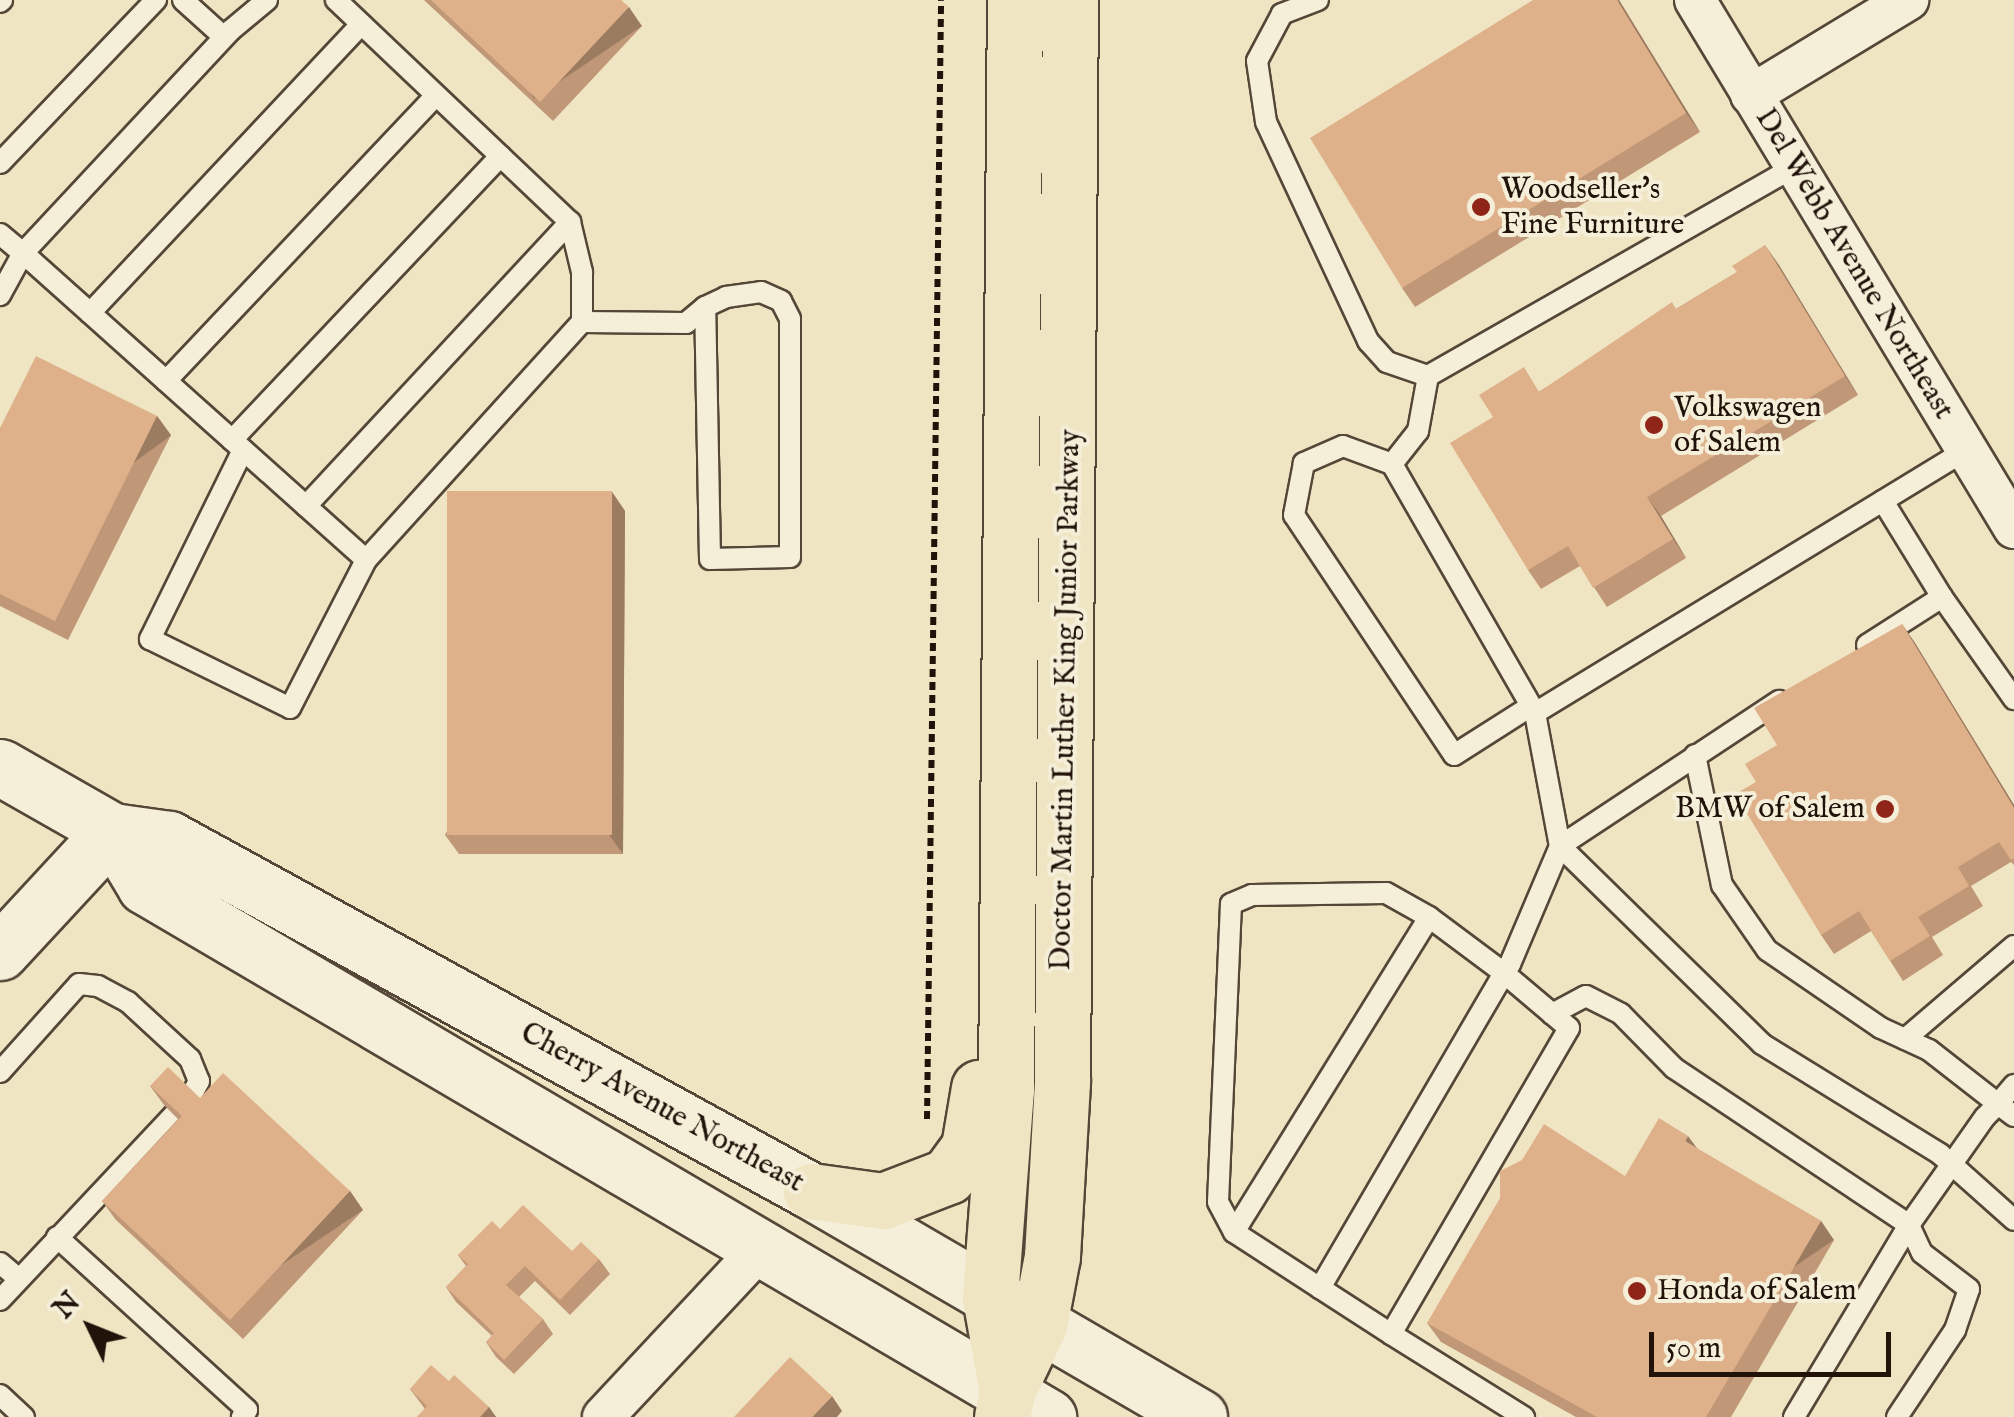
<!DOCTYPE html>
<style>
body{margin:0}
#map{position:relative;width:2014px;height:1417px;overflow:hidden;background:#efe5c3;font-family:"IM FELL English",serif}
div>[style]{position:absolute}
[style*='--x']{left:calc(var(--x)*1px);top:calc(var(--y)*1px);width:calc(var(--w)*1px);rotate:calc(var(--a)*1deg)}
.path>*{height:6px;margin-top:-3px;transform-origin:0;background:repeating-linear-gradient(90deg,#21120a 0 8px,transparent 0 13px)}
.roads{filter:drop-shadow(2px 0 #544738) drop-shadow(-2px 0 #544738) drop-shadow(0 2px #544738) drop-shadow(0 -2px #544738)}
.lane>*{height:20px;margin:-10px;padding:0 10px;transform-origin:10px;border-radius:10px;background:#f5eed8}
.street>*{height:40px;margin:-20px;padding:0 20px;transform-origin:20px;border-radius:20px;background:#f5eed8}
.secondary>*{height:55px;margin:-27.5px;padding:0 27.5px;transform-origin:27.5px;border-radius:27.5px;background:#f5eed8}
.highway>*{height:55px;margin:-27.5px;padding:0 27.5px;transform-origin:27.5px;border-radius:27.5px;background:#efe5c3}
.wall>*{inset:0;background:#c09878}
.shaded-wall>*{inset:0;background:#9c7c61;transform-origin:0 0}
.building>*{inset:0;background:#dfb18b;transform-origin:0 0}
.dots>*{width:28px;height:28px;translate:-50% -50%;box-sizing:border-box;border:5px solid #f5eed8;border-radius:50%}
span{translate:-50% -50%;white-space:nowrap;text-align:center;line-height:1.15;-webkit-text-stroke:8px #f5eed8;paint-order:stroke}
.poi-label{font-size:30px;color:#21120a}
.left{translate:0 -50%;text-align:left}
.right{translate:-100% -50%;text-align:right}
.street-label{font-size:30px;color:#21120a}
.north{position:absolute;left:40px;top:1277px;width:100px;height:100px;-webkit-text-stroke:8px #f5eed8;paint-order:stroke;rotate:313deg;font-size:28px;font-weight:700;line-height:40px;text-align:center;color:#21120a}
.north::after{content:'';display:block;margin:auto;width:35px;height:45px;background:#21120a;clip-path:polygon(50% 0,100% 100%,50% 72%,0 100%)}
.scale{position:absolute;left:1649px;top:1332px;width:242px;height:45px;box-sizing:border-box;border:5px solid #21120a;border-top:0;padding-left:12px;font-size:30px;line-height:35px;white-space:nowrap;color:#21120a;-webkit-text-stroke:8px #f5eed8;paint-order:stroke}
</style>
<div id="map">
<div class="path">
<i style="--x:927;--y:1119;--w:1119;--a:-89.28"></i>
</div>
<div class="roads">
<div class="lane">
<i style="--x:183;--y:0;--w:55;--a:42.1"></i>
<i style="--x:267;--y:0;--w:47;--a:140.2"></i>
<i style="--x:231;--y:30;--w:305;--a:133"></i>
<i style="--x:23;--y:253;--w:460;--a:41.8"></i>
<i style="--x:366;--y:560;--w:321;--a:-47.8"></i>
<i style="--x:582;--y:322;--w:50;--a:-90"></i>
<i style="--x:582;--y:272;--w:51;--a:-103.5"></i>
<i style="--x:570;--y:222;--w:323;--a:-136.5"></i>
<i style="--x:1318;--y:0;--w:39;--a:159"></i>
<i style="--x:1282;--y:14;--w:53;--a:118"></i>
<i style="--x:1257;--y:61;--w:62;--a:81.6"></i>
<i style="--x:1266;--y:122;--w:242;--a:65"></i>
<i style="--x:1368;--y:341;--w:28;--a:48"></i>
<i style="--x:1387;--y:362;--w:43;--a:18.9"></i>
<i style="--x:1428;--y:376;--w:422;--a:-29.7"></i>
<i style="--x:0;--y:2;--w:3;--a:-45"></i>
<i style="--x:0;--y:163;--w:226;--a:-46.3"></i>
<i style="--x:0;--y:234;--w:30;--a:40"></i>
<i style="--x:23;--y:253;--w:48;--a:118.7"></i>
<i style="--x:90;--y:313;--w:396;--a:-46.8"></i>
<i style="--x:582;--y:322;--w:104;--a:0.6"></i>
<i style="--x:686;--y:323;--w:25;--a:-40"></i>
<i style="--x:705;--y:307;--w:23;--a:-25"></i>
<i style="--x:726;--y:297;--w:35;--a:-8"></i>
<i style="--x:761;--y:292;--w:22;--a:24"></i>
<i style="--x:781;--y:301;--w:20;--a:63"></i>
<i style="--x:790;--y:319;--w:238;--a:90"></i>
<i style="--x:790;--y:557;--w:80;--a:178.6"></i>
<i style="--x:710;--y:559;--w:252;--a:-91.1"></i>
<i style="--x:1428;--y:376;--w:56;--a:100.3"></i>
<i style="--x:1418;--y:431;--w:42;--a:128.2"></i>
<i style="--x:1392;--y:464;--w:287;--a:60.1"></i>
<i style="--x:1535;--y:713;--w:505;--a:-31.39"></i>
<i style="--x:166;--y:381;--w:393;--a:-46.6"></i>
<i style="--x:232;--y:440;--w:391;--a:-46.6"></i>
<i style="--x:243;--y:450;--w:211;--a:116.2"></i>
<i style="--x:150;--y:639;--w:156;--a:26.2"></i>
<i style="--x:290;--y:708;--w:166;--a:-62.8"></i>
<i style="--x:1392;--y:464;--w:52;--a:-159.8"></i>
<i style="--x:1343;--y:446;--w:43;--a:156.4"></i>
<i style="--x:1304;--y:463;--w:53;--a:100.9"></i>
<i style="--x:1294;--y:515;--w:288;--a:56.3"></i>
<i style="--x:1454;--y:755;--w:91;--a:-32.5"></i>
<i style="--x:306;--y:506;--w:388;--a:-47.1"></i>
<i style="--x:1942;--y:597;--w:125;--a:54.8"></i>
<i style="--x:1867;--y:645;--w:89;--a:-32.6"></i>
<i style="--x:1942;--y:597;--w:113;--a:-121.6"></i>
<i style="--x:1535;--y:713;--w:135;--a:79.4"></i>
<i style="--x:1560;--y:846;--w:263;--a:-33.5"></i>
<i style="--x:1695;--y:755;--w:133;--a:78.3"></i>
<i style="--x:1722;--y:885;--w:79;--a:55.3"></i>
<i style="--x:1767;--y:950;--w:138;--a:34.4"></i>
<i style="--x:1881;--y:1028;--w:53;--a:24.6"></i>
<i style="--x:1929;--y:1050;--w:88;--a:38"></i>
<i style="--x:1998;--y:1104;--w:25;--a:-50"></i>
<i style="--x:1552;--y:1014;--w:38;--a:-28"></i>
<i style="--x:1586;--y:996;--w:39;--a:27"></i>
<i style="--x:1621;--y:1014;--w:76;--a:45.5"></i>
<i style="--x:1674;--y:1068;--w:283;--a:33.7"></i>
<i style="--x:1909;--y:1225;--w:224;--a:120.9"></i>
<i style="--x:1905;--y:1039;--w:143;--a:-40.5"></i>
<i style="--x:0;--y:1072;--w:118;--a:-48.1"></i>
<i style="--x:79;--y:984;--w:19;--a:6"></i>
<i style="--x:98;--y:986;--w:34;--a:28"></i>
<i style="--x:128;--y:1002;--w:84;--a:42.6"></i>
<i style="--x:190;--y:1059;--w:24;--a:68"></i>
<i style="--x:199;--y:1081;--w:17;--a:118"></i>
<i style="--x:1234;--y:1232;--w:370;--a:-58.2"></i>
<i style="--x:57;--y:1237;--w:257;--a:42.3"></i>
<i style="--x:247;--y:1410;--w:9;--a:126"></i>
<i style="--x:0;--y:1263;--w:25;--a:40"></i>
<i style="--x:1320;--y:1288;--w:85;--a:32.9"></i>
<i style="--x:1391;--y:1334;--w:354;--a:-59.8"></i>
<i style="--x:1569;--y:1028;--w:85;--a:-139.8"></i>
<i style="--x:1504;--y:973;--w:94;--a:-143.3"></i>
<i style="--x:1429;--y:917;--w:49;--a:-150.8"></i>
<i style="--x:1386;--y:893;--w:134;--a:179.1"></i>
<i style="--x:1252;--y:895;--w:23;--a:157"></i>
<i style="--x:1231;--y:904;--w:298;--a:92.5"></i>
<i style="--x:1218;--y:1202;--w:34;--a:62"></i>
<i style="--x:1234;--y:1232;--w:103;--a:33.1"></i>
<i style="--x:1320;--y:1288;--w:365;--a:-59.7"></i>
<i style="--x:1504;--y:973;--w:11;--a:-56"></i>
<i style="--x:1510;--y:964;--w:128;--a:-67"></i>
<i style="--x:1560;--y:846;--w:283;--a:44.4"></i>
<i style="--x:1762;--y:1044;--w:209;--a:31.7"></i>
<i style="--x:1940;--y:1154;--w:99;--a:41.7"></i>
<i style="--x:0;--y:1300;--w:254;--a:-46.8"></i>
<i style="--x:1391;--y:1334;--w:157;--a:32"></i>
<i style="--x:0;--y:1395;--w:33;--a:43"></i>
<i style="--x:1897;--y:1417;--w:105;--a:-56.3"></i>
<i style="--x:1955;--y:1330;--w:43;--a:-71.1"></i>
<i style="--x:1969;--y:1289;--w:59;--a:-142.5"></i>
<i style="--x:1922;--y:1253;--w:31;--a:-115"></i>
<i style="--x:1909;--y:1225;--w:132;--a:-54.9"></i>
<i style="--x:1985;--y:1117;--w:18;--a:-45"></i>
<i style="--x:1998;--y:1104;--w:20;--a:37"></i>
</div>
<div class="street">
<i style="--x:1695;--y:0;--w:617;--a:58.86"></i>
<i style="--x:1751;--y:95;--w:184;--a:-31.2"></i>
<i style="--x:603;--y:1417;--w:233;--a:-46.9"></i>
</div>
<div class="secondary">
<i style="--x:0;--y:767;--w:129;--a:29.7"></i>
<i style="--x:112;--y:831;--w:58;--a:8"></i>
<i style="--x:169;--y:839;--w:732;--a:28.74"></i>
<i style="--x:811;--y:1191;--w:449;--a:30.2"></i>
<i style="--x:112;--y:831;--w:64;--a:59"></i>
<i style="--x:145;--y:886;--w:1048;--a:30.46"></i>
<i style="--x:0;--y:952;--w:165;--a:-47.2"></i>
</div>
<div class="highway">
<i style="--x:811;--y:1191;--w:73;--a:7.9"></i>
<i style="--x:883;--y:1201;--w:70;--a:-21"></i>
<i style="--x:948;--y:1176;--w:36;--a:-54"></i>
<i style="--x:969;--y:1147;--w:60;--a:-80.4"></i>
<i style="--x:1007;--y:1392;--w:97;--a:-100.1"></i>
<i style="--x:990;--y:1297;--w:209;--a:-85.6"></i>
<i style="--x:1006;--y:1089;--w:1089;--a:-89.53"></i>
<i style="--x:1002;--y:1417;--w:25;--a:-79"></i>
<i style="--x:1007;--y:1392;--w:74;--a:-64.5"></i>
<i style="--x:1039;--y:1325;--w:70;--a:-79.3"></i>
<i style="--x:1052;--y:1256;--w:174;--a:-86.7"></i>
<i style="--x:1062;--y:1082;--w:1082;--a:-89.58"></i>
</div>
</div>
<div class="wall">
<i style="clip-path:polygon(424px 0,621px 0,642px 26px,553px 121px)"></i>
<i style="clip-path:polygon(1619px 0,1700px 132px,1415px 307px,1402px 288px)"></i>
<i style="clip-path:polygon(1765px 245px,1858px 395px,1661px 516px,1686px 558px,1607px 607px,1580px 566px,1541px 589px,1528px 570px,1493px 417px,1540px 391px,1737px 272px)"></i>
<i style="clip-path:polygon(157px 416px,171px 435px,68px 640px,0 606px,0 428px)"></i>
<i style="clip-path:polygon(612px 492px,625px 511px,623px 854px,459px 854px,445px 835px)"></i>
<i style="clip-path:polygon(1902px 624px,1915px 643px,2014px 805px,2014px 865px,2011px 862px,1971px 886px,1983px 906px,1932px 937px,1943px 955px,1903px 981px,1871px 931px,1834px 954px,1821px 935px,1756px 782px)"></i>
<i style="clip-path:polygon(150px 1086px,200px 1098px,350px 1191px,363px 1210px,243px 1339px,116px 1220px,102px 1201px,178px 1119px,164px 1105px)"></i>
<i style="clip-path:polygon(1697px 1149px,1821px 1221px,1834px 1240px,1731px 1417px,1576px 1417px,1441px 1342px,1427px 1323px)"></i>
<i style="clip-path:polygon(500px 1229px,599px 1259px,610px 1274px,570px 1315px,535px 1281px,519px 1297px,543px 1319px,553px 1334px,514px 1374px,496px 1357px,486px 1342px,492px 1336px,456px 1302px,446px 1287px,466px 1266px,458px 1255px)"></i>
<i style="clip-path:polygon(449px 1381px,489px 1407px,496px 1417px,417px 1417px,425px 1409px,410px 1389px)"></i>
</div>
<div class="shaded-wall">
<i style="clip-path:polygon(1617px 0,1619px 0,1700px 132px,1686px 113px)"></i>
<i style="left:629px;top:7px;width:23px;height:130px;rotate:56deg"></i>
<i style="clip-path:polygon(1765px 245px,1779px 265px,1858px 395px,1845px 376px)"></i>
<i style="left:157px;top:416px;width:24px;height:229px;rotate:54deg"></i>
<i style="clip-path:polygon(612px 492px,625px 511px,623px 854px,609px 835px)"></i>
<i style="clip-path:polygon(1647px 497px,1661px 516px,1686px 558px,1673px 539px)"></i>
<i style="clip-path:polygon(1902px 624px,1915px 643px,2014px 805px,2014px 808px)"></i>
<i style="clip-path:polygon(1688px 1136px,1702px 1155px,1685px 1141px)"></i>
<i style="left:350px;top:1191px;width:23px;height:176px;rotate:56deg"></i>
<i style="left:1821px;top:1221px;width:23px;height:227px;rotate:56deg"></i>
<i style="clip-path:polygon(832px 1396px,842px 1411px,837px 1417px,812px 1417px)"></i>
<i style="clip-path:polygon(489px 1407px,496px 1417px,480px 1417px)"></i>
</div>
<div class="building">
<i style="clip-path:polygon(431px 0,621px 0,629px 7px,540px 102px)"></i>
<i style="clip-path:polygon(1533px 0,1617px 0,1686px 113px,1402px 288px,1310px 138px)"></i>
<i style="clip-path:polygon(1765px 245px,1845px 376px,1647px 497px,1673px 539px,1593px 588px,1568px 546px,1528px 570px,1450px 443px,1493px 417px,1479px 395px,1524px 367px,1539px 392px,1672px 302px,1676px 309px,1737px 272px,1732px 266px)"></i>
<i style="clip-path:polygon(36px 356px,157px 416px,55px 621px,0 594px,0 428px)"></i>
<i style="left:447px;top:491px;width:165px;height:344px"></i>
<i style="clip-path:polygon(1902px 624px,2014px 808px,2014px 858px,2011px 860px,1999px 842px,1958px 867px,1969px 886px,1918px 917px,1930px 936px,1890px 961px,1859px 911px,1821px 935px,1735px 794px,1756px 782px,1745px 764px,1777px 745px,1754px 708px)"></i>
<i style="clip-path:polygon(168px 1067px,200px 1098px,223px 1073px,350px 1191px,230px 1320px,102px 1201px,182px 1116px,150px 1086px)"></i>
<i style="clip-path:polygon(1659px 1118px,1688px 1136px,1685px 1141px,1821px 1221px,1706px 1417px,1597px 1417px,1427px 1323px,1500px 1198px,1500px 1171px,1522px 1160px,1544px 1124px,1625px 1176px)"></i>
<i style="clip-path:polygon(523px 1205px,572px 1251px,581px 1242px,599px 1259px,560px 1300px,525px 1266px,506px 1285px,543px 1319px,504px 1360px,486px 1342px,494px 1333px,446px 1287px,468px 1264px,458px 1255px,492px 1221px,500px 1229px)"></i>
<i style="clip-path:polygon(790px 1357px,832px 1396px,812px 1417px,734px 1417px)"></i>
<i style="clip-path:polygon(431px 1365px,449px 1381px,454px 1375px,489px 1407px,480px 1417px,417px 1417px,427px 1406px,410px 1389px)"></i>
</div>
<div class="dots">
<i style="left:1481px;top:207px;background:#8f2418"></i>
<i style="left:1654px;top:425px;background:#8f2418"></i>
<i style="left:1885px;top:809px;background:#8f2418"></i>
<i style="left:1637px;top:1291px;background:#8f2418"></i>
</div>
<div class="poi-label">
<span class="left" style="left:1501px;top:207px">Woodseller's<br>Fine Furniture</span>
<span class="left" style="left:1674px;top:425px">Volkswagen<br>of Salem</span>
<span class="right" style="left:1865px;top:809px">BMW of Salem</span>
<span class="left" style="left:1657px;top:1291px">Honda of Salem</span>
</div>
<div class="street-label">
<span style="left:1854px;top:264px;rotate:59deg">Del Webb Avenue Northeast</span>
<span style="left:1066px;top:700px;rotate:-89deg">Doctor Martin Luther King Junior Parkway</span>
<span style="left:662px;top:1108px;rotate:29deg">Cherry Avenue Northeast</span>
</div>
<div class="north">N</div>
<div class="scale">50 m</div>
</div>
